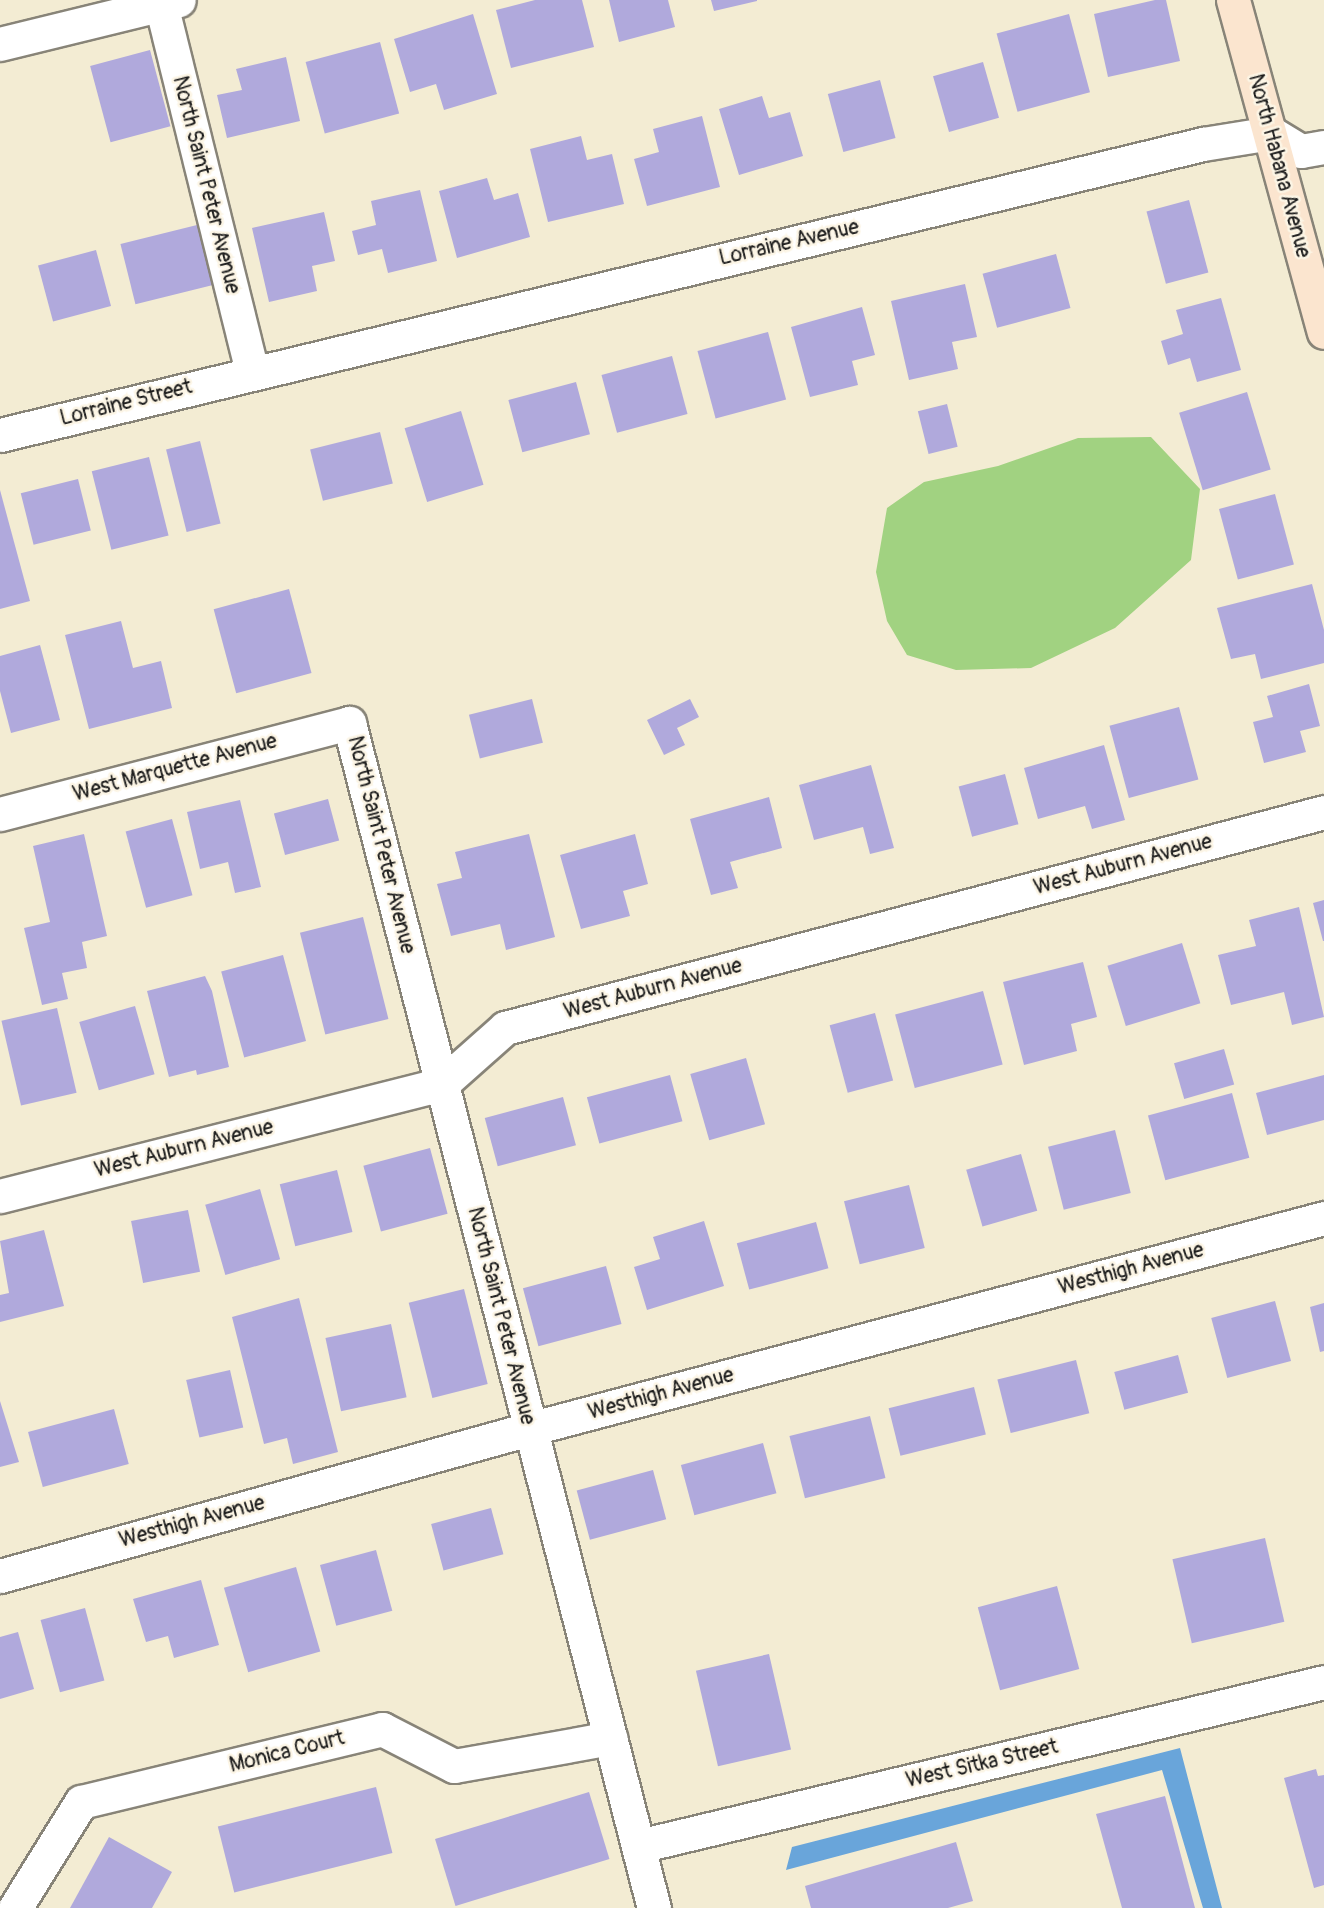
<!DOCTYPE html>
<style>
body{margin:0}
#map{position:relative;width:1324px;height:1908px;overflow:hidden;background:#f3ecd3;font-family:Pangolin,sans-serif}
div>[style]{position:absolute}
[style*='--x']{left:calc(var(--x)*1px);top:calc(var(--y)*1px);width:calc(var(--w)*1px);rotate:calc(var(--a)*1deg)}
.green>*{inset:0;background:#a1d281}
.water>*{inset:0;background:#69a5da}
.building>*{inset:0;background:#b0a9dc;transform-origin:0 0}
.roads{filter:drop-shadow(2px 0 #888478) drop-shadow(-2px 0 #888478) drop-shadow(0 2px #888478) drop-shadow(0 -2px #888478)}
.street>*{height:33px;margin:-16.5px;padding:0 16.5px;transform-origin:16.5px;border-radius:16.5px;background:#fff}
.secondary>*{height:33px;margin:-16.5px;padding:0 16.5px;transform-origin:16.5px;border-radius:16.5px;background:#fbe5cf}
span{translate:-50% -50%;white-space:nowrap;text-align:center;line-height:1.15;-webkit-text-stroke:5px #fcf5e5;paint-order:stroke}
.street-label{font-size:21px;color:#1c1c1c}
</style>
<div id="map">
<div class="green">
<i style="clip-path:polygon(1151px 437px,1200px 489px,1191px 560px,1115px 628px,1031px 668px,956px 670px,907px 655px,887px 621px,876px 572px,887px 508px,924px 482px,998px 466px,1078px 438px)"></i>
</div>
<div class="water">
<i style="clip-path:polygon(1180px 1748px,1222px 1908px,1203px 1908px,1162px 1770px,786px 1870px,792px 1847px)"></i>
</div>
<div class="building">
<i style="clip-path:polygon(535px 0,582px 0,594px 47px,511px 68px,496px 10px)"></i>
<i style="clip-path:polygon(609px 0,668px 0,675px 27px,619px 42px)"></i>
<i style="clip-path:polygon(711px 0,757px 0,757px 1px,714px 11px)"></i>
<i style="clip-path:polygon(1155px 0,1166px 0,1180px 61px,1108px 77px,1094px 14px)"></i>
<i style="clip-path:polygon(473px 14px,497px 94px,444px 110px,436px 84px,410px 92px,394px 39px)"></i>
<i style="left:1069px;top:14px;width:81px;height:75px;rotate:75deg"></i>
<i style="left:380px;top:42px;width:74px;height:77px;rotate:75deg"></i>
<i style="left:150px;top:50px;width:79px;height:62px;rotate:75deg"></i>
<i style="clip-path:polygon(286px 57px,300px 121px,227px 138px,217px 95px,242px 90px,236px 69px)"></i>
<i style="left:983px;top:62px;width:58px;height:52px;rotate:74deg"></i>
<i style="left:880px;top:80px;width:60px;height:54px;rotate:75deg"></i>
<i style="clip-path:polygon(762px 96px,769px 118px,790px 112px,803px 156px,739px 175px,719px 109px)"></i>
<i style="clip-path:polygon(702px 116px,720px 187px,647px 206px,634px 159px,659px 152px,653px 129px)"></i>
<i style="clip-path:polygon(581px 136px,587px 160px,612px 154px,624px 204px,548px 222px,530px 149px)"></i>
<i style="clip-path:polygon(487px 178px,494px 200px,518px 193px,530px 237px,457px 258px,439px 191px)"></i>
<i style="clip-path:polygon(420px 190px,437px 261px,388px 273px,382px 249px,358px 255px,352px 231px,376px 225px,371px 201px)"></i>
<i style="left:1189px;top:200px;width:75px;height:44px;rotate:75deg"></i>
<i style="clip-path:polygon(324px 212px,335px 261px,312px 266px,317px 291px,269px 302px,252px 228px)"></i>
<i style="left:201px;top:224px;width:62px;height:83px;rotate:76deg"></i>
<i style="left:96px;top:250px;width:58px;height:60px;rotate:75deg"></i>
<i style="left:1056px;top:254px;width:56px;height:76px;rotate:75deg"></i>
<i style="clip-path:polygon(965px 284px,977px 337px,952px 342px,958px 369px,909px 380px,891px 301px)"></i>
<i style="clip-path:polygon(1221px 298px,1241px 370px,1197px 382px,1190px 358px,1168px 365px,1161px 341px,1183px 334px,1176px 310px)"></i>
<i style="clip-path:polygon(862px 307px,875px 355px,852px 361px,858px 385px,810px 397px,791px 327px)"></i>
<i style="left:768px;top:332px;width:70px;height:73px;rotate:75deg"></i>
<i style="left:672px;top:356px;width:60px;height:73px;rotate:75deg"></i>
<i style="left:576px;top:382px;width:54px;height:70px;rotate:75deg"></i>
<i style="left:1247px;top:392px;width:81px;height:71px;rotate:73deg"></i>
<i style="left:947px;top:404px;width:44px;height:30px;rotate:76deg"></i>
<i style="left:461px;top:411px;width:77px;height:59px;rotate:73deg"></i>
<i style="left:380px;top:432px;width:53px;height:72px;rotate:76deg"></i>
<i style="left:200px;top:441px;width:85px;height:35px;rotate:76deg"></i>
<i style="left:149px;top:457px;width:81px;height:59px;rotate:76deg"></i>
<i style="left:78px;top:479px;width:53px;height:59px;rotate:76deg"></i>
<i style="clip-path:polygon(0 490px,30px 601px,0 609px)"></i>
<i style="left:1275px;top:494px;width:73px;height:58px;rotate:75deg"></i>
<i style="clip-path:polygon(1312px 584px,1324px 630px,1324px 663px,1261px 679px,1255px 654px,1231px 659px,1217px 608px)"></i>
<i style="left:289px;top:589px;width:87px;height:78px;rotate:75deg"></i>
<i style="clip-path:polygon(121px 621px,133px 668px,161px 661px,172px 708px,89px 729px,65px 635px)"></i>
<i style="clip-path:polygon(40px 645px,60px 720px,11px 733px,0 691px,0 656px)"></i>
<i style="clip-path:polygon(1309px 684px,1320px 726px,1300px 731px,1306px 752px,1264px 763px,1253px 722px,1273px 717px,1267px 696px)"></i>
<i style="left:532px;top:699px;width:45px;height:65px;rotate:76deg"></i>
<i style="clip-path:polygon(690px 699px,699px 717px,677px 728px,685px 745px,664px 755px,647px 720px)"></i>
<i style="left:1179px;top:707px;width:75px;height:72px;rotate:75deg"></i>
<i style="clip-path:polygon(1104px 745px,1125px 820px,1092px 829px,1085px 806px,1038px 819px,1024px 768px)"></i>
<i style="clip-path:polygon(871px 765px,894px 848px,870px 854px,863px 827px,814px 840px,799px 785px)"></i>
<i style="left:1005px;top:774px;width:52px;height:48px;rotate:75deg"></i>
<i style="clip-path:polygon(769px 797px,782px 848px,730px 862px,738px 888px,711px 895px,690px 819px)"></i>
<i style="left:328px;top:799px;width:43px;height:56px;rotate:75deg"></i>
<i style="clip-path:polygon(240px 800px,261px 887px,235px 893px,228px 862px,200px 869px,187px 812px)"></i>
<i style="left:172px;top:819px;width:79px;height:48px;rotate:75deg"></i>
<i style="clip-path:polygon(84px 834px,107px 936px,82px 942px,87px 968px,62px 973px,68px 999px,42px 1005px,24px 928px,50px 922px,33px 846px)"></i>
<i style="clip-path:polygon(529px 834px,555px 937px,506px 950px,500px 924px,451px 936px,437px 884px,462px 878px,455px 852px)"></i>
<i style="clip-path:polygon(635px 834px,648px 884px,623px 891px,630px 916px,581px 929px,560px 855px)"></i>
<i style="clip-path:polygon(1324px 900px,1324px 941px,1323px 941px,1313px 903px)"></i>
<i style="clip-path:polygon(1299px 907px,1324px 1017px,1292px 1025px,1284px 992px,1231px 1005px,1218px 955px,1256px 946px,1249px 920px)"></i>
<i style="left:363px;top:917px;width:105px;height:65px;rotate:76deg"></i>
<i style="left:1182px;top:943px;width:63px;height:78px;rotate:73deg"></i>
<i style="left:283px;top:955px;width:89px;height:64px;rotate:75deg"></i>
<i style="clip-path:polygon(1083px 962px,1097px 1017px,1071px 1024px,1077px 1051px,1024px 1065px,1003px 982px)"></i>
<i style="clip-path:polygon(205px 976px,212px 991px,229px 1067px,197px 1075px,196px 1070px,169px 1077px,147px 991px)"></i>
<i style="left:983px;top:991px;width:76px;height:91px;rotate:75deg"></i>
<i style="left:135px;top:1006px;width:71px;height:58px;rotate:74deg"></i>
<i style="left:57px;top:1008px;width:87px;height:57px;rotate:77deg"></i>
<i style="left:875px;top:1013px;width:70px;height:47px;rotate:75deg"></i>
<i style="left:1224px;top:1049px;width:37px;height:52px;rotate:74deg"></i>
<i style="left:746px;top:1058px;width:69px;height:58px;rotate:74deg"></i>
<i style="left:670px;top:1075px;width:48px;height:86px;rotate:75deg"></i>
<i style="clip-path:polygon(1324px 1075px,1324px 1120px,1267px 1135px,1256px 1093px)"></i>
<i style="left:1232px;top:1093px;width:67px;height:87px;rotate:75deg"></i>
<i style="left:563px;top:1097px;width:50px;height:81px;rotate:75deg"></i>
<i style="left:1115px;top:1130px;width:65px;height:69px;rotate:76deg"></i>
<i style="left:430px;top:1148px;width:68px;height:69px;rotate:75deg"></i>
<i style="left:1021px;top:1154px;width:59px;height:57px;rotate:74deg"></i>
<i style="left:337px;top:1170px;width:64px;height:59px;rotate:76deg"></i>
<i style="left:909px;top:1185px;width:65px;height:67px;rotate:76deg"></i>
<i style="left:260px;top:1189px;width:73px;height:57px;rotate:74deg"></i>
<i style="left:188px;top:1210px;width:63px;height:58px;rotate:79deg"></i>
<i style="clip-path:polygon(704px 1221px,724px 1286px,647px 1310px,634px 1267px,660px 1259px,653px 1237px)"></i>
<i style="left:816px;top:1222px;width:48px;height:82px;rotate:75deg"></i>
<i style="clip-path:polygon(44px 1230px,64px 1306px,0 1322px,0 1295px,9px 1293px,0 1241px)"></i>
<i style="left:606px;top:1266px;width:60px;height:86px;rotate:75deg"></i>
<i style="left:464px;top:1289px;width:98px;height:57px;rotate:76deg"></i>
<i style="clip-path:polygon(299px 1298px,338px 1452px,293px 1464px,287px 1438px,264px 1444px,232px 1317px)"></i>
<i style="left:1275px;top:1301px;width:62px;height:66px;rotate:75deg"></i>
<i style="clip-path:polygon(1324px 1303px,1324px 1351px,1320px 1352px,1310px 1307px)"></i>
<i style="left:391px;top:1324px;width:75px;height:67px;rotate:78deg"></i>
<i style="left:1178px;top:1355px;width:39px;height:66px;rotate:75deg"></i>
<i style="left:1076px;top:1360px;width:55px;height:81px;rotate:76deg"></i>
<i style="left:230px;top:1370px;width:59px;height:45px;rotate:77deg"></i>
<i style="left:974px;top:1387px;width:49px;height:88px;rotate:76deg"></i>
<i style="clip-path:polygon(0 1401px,19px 1462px,0 1467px)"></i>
<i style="left:114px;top:1409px;width:57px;height:89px;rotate:75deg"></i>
<i style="left:870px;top:1416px;width:64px;height:83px;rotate:76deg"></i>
<i style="left:763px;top:1443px;width:52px;height:85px;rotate:75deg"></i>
<i style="left:653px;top:1470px;width:51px;height:79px;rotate:75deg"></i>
<i style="left:491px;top:1508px;width:48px;height:62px;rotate:75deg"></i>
<i style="left:1265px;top:1538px;width:86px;height:95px;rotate:77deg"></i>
<i style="left:376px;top:1550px;width:63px;height:58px;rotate:75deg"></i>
<i style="left:296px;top:1567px;width:88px;height:75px;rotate:74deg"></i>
<i style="clip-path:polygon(201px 1580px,219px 1645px,174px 1658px,168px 1636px,146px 1642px,133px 1599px)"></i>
<i style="left:1057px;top:1586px;width:86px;height:82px;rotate:75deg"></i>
<i style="left:85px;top:1608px;width:75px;height:46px;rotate:75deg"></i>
<i style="clip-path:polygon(18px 1632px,34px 1689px,0 1699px,0 1637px)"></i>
<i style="left:769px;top:1654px;width:98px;height:75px;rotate:77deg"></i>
<i style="clip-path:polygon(1316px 1769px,1318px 1776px,1324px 1775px,1324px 1885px,1314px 1888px,1284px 1778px)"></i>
<i style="left:376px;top:1787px;width:68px;height:163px;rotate:76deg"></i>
<i style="left:589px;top:1792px;width:70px;height:161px;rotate:73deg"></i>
<i style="clip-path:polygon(1165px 1796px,1195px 1908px,1122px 1908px,1096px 1814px)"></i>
<i style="clip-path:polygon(109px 1837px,172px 1872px,152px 1908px,70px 1908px)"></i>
<i style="clip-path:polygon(956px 1842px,973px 1901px,948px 1908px,811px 1908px,805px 1886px)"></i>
</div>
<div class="roads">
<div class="street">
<i style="--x:160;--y:0;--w:382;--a:76.1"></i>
<i style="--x:0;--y:44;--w:184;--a:-13.8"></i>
<i style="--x:0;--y:435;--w:1238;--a:-13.6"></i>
<i style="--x:1203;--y:144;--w:69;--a:-9.2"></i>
<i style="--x:1271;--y:133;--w:35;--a:31"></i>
<i style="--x:1301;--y:151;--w:23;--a:-10"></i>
<i style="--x:0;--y:814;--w:361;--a:-14.6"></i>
<i style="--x:349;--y:723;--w:1224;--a:75.57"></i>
<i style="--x:0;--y:1196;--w:456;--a:-14.2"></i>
<i style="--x:442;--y:1084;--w:84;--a:-41.6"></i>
<i style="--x:505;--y:1028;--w:847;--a:-14.77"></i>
<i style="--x:0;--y:1576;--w:549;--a:-15.53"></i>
<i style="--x:529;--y:1429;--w:823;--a:-14.86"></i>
<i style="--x:639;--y:1846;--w:704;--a:-13.46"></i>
<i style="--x:15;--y:1908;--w:125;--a:-58.1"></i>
<i style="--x:81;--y:1802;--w:310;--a:-13.6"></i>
<i style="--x:382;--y:1729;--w:81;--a:27.2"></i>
<i style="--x:454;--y:1766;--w:159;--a:-10.1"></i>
</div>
<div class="secondary">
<i style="--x:1233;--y:0;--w:344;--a:74.7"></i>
</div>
</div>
<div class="street-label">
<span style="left:1279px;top:166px;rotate:75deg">North Habana Avenue</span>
<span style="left:206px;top:185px;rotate:76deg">North Saint Peter Avenue</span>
<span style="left:789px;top:243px;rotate:-13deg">Lorraine Avenue</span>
<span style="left:126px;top:403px;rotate:-14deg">Lorraine Street</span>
<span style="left:175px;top:768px;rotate:-15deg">West Marquette Avenue</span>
<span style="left:381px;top:845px;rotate:76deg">North Saint Peter Avenue</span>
<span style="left:1123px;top:865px;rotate:-15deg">West Auburn Avenue</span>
<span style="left:653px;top:989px;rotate:-15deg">West Auburn Avenue</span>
<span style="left:184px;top:1149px;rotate:-14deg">West Auburn Avenue</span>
<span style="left:1131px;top:1269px;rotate:-15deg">Westhigh Avenue</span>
<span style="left:501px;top:1316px;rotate:76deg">North Saint Peter Avenue</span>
<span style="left:661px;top:1394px;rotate:-15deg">Westhigh Avenue</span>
<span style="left:192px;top:1522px;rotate:-15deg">Westhigh Avenue</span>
<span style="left:287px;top:1752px;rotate:-14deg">Monica Court</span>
<span style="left:982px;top:1764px;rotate:-13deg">West Sitka Street</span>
</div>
</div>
